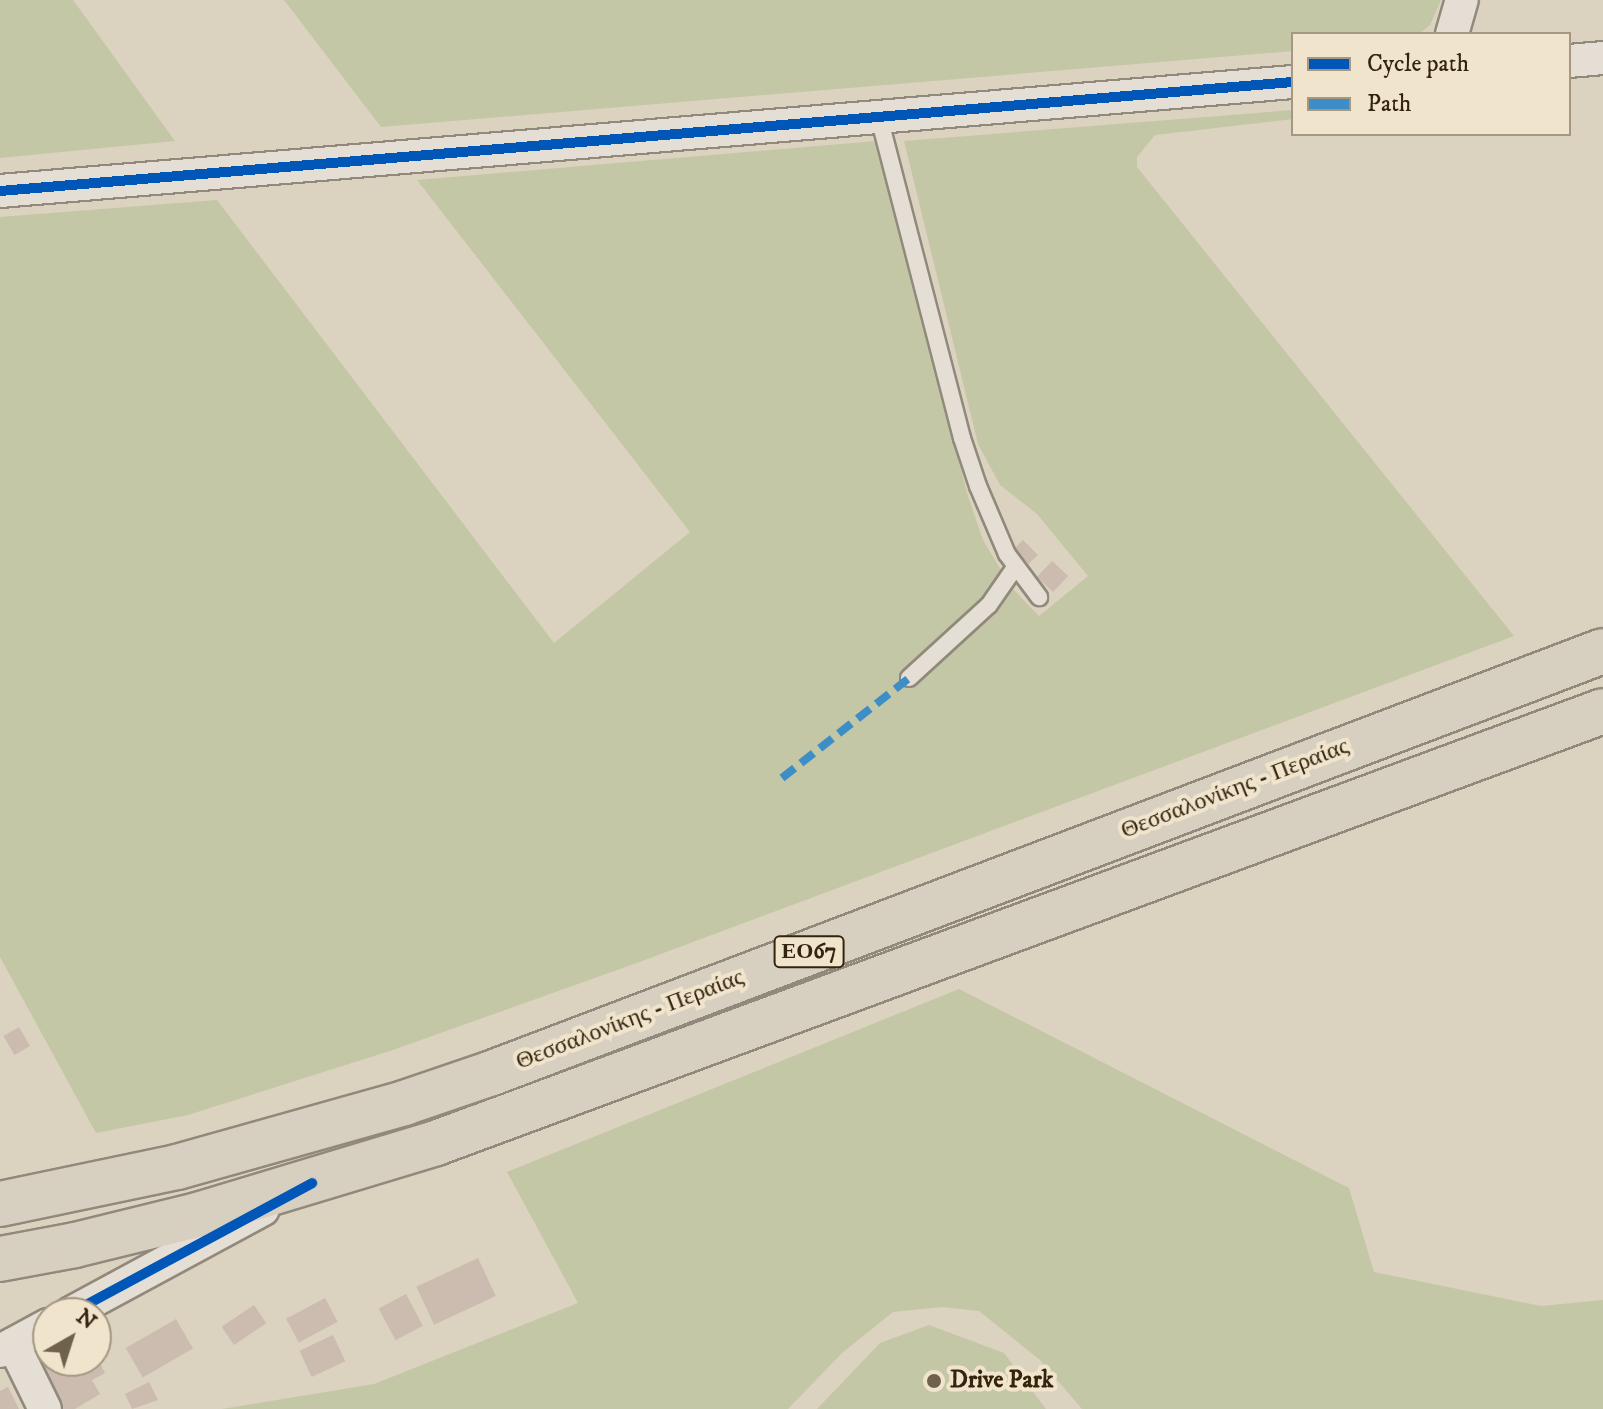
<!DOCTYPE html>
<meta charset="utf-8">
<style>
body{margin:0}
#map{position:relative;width:1603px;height:1409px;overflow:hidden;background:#dbd2bf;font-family:"IM FELL DW Pica",serif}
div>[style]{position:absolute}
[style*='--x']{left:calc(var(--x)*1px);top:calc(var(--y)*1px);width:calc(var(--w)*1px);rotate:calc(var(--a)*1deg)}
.green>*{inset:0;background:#c4c7a5}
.building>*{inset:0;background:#ccbcaf;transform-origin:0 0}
.roads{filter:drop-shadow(2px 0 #91897b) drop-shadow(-2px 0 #91897b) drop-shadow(0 2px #91897b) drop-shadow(0 -2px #91897b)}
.service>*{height:16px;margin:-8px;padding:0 8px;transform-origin:8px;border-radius:8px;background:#e4ded4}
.minor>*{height:32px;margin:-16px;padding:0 16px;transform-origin:16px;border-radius:16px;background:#e4ded4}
.primary>*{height:44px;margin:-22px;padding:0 22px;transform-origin:22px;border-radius:22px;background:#d7cfc0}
.quiet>*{height:8px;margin-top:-4px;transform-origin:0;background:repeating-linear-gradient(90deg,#3d8ec7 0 16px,transparent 0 24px)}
.cycleway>*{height:10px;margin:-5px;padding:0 5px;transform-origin:5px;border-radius:5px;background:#0057b8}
.dots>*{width:22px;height:22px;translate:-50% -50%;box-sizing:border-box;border:4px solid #f0e4cd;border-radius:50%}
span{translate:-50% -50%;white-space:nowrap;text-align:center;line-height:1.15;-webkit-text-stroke:8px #f0e4cd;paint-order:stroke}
.shield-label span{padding:2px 6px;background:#f0e4cd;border:2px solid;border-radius:6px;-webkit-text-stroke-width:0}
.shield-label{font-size:22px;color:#35240d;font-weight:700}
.street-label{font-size:24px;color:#35240d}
.poi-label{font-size:24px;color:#35240d;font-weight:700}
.left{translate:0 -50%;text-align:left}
.legend{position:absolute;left:1291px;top:32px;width:280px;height:104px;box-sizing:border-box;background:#f0e4cd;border:2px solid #a59780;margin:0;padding:10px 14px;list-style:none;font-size:24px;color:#35240d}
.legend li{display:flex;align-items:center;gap:16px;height:40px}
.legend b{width:40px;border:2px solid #a59780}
.north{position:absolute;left:32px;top:1297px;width:80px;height:80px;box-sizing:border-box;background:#f0e4cd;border:2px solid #a59780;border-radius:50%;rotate:39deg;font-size:22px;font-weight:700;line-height:32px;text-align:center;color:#35240d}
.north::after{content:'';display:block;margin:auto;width:28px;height:36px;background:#6f614b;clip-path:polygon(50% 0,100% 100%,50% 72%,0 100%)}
</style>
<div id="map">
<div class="green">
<i style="clip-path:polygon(0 0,73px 0,175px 141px,0 158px)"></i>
<i style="clip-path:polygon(284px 0,1441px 0,1430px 25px,1419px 34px,1293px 34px,1293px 51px,381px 127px)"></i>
<i style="clip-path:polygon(1293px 110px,1293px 119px,1155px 135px,1137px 157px,1137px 167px,1514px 636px,634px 964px,393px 1050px,188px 1115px,96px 1133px,0 957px,0 217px,217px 200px,554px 643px,690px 532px,417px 180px,876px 141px,968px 496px,983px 540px,1001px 570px,969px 634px,1012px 588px,1039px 616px,1088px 576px,1037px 514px,1000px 485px,978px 444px,904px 141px)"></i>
<i style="clip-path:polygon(959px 989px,1349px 1188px,1374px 1272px,1541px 1306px,1603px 1300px,1603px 1409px,1082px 1409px,1040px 1360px,979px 1311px,942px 1307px,893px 1312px,842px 1353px,788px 1409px,222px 1409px,374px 1384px,578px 1303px,507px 1172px)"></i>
<i style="clip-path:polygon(929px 1325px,1004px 1353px,1046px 1409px,817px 1409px,880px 1343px)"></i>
</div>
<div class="building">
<i style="left:1023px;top:540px;width:21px;height:13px;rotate:45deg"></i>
<i style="left:1052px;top:561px;width:22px;height:22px;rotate:43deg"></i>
<i style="left:19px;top:1027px;width:22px;height:18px;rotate:60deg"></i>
<i style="left:478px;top:1258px;width:42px;height:68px;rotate:65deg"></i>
<i style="left:406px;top:1294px;width:36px;height:31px;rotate:62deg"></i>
<i style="left:325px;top:1298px;width:27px;height:44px;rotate:62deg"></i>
<i style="left:254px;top:1305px;width:22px;height:39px;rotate:56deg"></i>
<i style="left:176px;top:1319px;width:34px;height:58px;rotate:60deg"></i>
<i style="left:333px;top:1335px;width:29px;height:37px;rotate:65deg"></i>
<i style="clip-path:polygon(38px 1344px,52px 1370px,62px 1364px,65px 1370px,81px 1361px,96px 1361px,96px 1356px,105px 1373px,92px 1380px,100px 1394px,75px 1409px,50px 1409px,25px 1352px)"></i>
<i style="clip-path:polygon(149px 1382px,158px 1400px,132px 1409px,125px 1394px)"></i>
<i style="clip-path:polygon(8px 1387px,19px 1409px,0 1409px,0 1391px)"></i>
</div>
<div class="roads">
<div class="service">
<i style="--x:879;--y:117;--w:332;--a:75.5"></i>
<i style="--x:962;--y:438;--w:51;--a:71.6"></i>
<i style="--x:978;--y:486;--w:74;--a:66.9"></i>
<i style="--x:1007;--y:554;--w:54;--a:53.3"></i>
<i style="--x:909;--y:678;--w:108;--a:-42.4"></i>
<i style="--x:989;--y:605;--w:47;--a:-55.3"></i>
</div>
<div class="minor">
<i style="--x:1452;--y:34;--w:35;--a:-74"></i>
<i style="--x:1569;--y:61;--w:34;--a:-5"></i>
<i style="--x:0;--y:191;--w:1298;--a:-4.82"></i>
<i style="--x:71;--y:1313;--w:218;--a:-28.4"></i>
<i style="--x:13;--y:1344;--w:72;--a:63.8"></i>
<i style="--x:0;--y:1351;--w:55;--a:-28.4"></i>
</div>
<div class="primary">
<i style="--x:0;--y:1204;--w:181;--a:-11.8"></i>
<i style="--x:177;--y:1167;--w:236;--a:-15.7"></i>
<i style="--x:404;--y:1103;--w:93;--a:-18.8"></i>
<i style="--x:492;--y:1073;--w:1188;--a:-20.8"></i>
<i style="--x:0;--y:1259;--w:76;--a:-10.6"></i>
<i style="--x:75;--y:1245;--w:130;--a:-13.8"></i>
<i style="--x:201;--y:1214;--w:245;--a:-16.8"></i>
<i style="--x:436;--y:1143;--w:1244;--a:-20.31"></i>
</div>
</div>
<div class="quiet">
<i style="--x:782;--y:778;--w:162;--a:-38.2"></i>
</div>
<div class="cycleway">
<i style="--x:0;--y:191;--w:1298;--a:-4.82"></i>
<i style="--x:71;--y:1313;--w:274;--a:-28.3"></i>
</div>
<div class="dots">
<i style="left:934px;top:1381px;background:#6f614b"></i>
</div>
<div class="shield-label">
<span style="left:809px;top:952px">ΕΟ67</span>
</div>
<div class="street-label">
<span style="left:1235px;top:789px;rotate:-21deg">Θεσσαλονίκης - Περαίας</span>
<span style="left:630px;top:1020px;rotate:-21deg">Θεσσαλονίκης - Περαίας</span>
</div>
<div class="poi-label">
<span class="left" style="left:950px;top:1381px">Drive Park</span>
</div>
<ul class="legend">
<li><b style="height:10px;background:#0057b8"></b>Cycle path</li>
<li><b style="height:10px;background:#3d8ec7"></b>Path</li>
</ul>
<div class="north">N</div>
</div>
